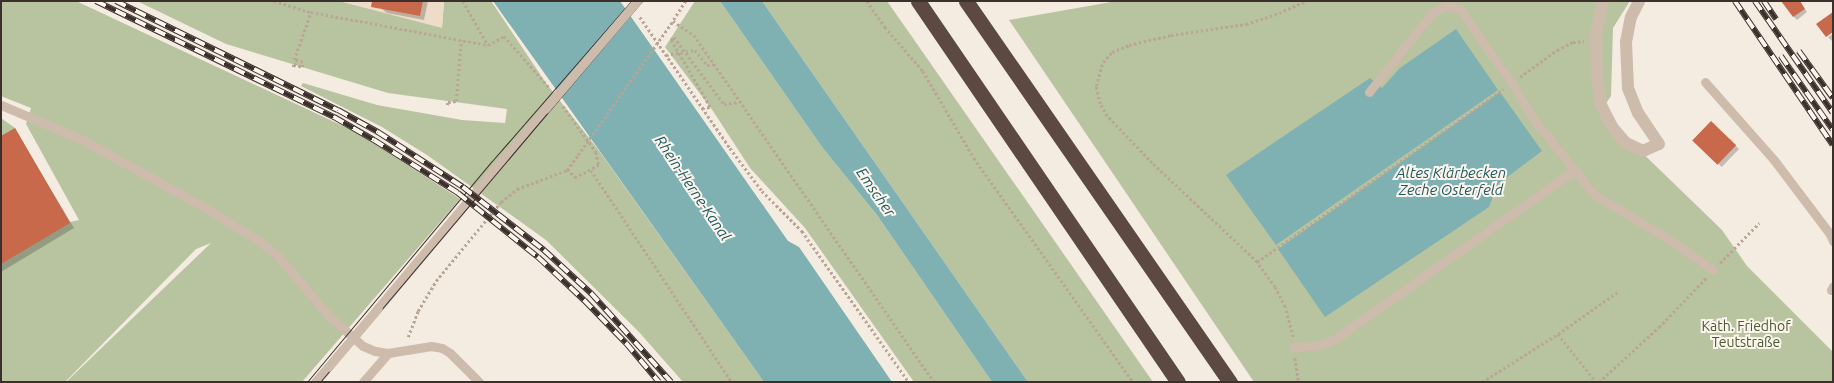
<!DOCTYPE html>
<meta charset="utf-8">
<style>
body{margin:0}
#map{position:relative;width:1834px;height:383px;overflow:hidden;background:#f4ebe1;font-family:Ubuntu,sans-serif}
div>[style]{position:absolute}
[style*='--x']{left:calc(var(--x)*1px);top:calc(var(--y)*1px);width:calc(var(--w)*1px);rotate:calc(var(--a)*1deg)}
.green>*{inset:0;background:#b8c4a0}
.plaza>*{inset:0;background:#ecdcc8}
.water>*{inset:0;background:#7fb0b2}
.shadow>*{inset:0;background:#0003;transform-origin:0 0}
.building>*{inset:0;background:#c8694b;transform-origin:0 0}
.path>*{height:2.5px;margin-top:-1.25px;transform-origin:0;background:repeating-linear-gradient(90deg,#b9a596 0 2.5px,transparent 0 5px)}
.service>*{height:9px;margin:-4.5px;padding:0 4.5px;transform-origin:4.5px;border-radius:4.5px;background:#cdbbac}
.minor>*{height:12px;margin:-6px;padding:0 6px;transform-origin:6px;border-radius:6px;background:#cdbbac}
.motorway>*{height:15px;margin:-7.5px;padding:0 7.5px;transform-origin:7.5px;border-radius:7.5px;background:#5c4a42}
.tram>*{height:1px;margin:-0.5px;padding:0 0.5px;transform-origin:0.5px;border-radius:0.5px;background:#3b302b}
.rail>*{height:5.5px;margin-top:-2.75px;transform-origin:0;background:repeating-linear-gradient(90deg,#fbf5ee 0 11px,#3b302b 0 22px);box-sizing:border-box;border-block:1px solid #3b302b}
.path-bridge>*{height:2.5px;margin-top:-1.25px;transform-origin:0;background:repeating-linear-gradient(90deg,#b9a596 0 2.5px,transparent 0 5px)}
.service-bridge>*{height:9px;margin:-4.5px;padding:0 4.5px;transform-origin:4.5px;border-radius:4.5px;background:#cdbbac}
span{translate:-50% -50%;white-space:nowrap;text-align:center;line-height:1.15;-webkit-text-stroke:4px #fbf5ee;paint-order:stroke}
.park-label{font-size:14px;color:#4a5a2e}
.water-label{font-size:15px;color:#1f5a5e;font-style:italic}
.frame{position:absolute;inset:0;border:2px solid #3b302b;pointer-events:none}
</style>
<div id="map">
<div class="green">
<i style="clip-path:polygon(1px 1px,76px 1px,360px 134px,460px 199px,302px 382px,66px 382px,211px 243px,196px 249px,65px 382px,1px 382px,1px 118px,15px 128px,70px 222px,79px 220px,26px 124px,31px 108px,1px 96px)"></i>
<i style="clip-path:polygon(137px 1px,339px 1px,442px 27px,444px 1px,491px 1px,546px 83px,600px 152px,764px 382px,683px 382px,639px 332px,546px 240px,427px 155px,382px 127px,301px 86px,303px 83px,377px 105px,462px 120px,505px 123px,507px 109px,388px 93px,226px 44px)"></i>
<i style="clip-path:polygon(695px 1px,720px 1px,822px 147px,877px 215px,992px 382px,914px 382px,805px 228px,750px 168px,713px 111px,665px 47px)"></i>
<i style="clip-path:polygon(762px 1px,887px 1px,1153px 382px,1028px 382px)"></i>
<i style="clip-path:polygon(1117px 1px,1630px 1px,1613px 28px,1611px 96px,1600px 112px,1722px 230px,1747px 266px,1833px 352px,1833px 382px,1254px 382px,1009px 20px)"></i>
</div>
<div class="plaza">
<i style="clip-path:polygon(339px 1px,382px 1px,381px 9px,420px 16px,423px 1px,444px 1px,442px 28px)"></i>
</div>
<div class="water">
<i style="clip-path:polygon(493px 1px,620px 1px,788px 241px,799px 247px,892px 382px,764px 382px)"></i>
<i style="clip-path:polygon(720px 1px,762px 1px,1028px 382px,992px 382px,877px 215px,822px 147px)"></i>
<i style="clip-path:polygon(1456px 29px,1498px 90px,1276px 245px,1226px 175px,1370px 78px,1382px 88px,1400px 68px)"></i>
<i style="clip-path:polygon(1500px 92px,1542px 151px,1498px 184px,1489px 207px,1325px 317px,1278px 249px)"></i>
</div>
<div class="shadow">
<i style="clip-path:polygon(384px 1px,428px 1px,424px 20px,387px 13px,382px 9px)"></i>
<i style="clip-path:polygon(1799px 1px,1807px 12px,1797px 20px,1793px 16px)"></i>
<i style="clip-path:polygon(1833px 34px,1833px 40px,1832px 41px,1828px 37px)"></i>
<i style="left:1711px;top:122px;width:39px;height:25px;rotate:44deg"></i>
<i style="clip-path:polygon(15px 130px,74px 228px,1px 272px,1px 138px)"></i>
</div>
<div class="building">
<i style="clip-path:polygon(372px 1px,423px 1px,420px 16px,371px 7px)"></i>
<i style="clip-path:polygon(1781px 1px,1800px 1px,1805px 9px,1793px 17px)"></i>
<i style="clip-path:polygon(1833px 12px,1833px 32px,1826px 37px,1816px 24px)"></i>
<i style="left:1711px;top:121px;width:35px;height:27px;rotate:44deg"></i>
<i style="clip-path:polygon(15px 128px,70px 223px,1px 264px,1px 136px)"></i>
</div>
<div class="path">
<i style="--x:274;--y:1;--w:39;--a:17"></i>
<i style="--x:311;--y:12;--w:180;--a:10.6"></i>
<i style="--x:488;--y:45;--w:18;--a:-29"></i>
<i style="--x:504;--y:36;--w:68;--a:48.6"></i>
<i style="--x:463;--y:1;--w:51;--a:60.4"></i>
<i style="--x:686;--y:1;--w:24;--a:123"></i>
<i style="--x:673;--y:21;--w:25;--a:34"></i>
<i style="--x:694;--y:35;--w:422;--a:55.3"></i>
<i style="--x:867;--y:1;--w:32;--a:55"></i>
<i style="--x:885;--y:27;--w:58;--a:49.2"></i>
<i style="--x:923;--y:71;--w:101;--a:59.6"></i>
<i style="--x:974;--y:158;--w:275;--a:54.6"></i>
<i style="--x:640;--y:17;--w:159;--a:55.5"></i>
<i style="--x:730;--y:148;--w:54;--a:53.3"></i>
<i style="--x:762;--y:191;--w:57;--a:45"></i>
<i style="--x:802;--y:231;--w:185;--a:54.7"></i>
<i style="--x:666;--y:55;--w:29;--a:-10"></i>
<i style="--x:695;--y:50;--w:19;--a:51"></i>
<i style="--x:707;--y:65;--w:6;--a:-9"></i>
<i style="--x:293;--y:67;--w:3;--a:-72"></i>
<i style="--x:294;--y:64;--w:9;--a:21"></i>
<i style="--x:302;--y:67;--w:5;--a:-79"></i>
<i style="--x:303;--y:62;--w:9;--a:-167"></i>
<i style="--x:294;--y:60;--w:51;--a:-70.5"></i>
<i style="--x:1520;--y:77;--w:46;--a:-36.1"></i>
<i style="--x:1557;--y:50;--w:18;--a:-27"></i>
<i style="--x:1573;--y:42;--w:11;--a:-5"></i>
<i style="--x:447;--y:105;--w:3;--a:-72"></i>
<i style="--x:448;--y:102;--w:8;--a:-7"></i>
<i style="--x:456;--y:101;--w:61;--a:-85.3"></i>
<i style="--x:563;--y:106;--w:57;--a:54.3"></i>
<i style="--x:596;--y:152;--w:13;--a:77"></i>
<i style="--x:599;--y:165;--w:26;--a:151"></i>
<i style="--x:576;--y:178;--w:12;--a:-138"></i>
<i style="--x:702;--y:108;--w:8;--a:-7"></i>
<i style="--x:710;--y:107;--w:78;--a:-120.2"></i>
<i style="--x:671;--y:40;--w:4;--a:-45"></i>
<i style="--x:674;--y:37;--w:84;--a:53.3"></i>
<i style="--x:724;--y:104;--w:14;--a:-8"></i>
<i style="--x:591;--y:170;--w:255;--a:56.4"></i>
<i style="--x:1257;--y:262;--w:301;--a:-35.1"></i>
<i style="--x:1720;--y:263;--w:56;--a:-45.7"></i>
<i style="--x:1558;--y:334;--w:61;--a:51.6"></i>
<i style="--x:408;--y:337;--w:28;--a:-69"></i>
<i style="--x:418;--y:311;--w:35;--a:-59"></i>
<i style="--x:436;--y:281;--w:102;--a:-50.6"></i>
<i style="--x:501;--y:202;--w:21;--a:-39"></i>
<i style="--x:517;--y:189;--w:53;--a:-20.8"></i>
<i style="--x:567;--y:170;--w:19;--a:-54"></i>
<i style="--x:1293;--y:337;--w:31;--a:-105"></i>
<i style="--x:1285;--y:307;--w:22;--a:-117"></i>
<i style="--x:1275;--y:287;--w:31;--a:-126"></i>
<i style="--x:1257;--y:262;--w:144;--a:-136.7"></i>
<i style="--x:1152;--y:163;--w:65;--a:-133.8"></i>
<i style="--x:1107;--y:116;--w:14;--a:-120"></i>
<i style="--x:1100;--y:104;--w:18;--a:-103"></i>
<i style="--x:1096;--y:86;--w:25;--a:-74"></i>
<i style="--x:1103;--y:62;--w:13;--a:-48"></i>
<i style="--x:1112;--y:52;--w:18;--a:-22"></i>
<i style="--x:1129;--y:45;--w:43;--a:-13.4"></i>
<i style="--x:1171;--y:35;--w:76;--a:-8.3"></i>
<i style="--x:1246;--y:24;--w:35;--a:-18"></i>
<i style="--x:1279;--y:13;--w:30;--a:-24"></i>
<i style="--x:1295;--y:358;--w:24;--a:81"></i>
<i style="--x:1482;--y:382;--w:90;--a:-32.3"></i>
<i style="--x:1558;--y:334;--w:75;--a:-35.2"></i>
<i style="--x:1599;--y:382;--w:81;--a:-42.5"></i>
<i style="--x:1659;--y:327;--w:68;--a:-46.2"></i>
</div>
<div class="service">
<i style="--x:1705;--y:82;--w:104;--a:48.5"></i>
<i style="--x:1774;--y:160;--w:93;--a:52.9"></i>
<i style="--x:1830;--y:234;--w:8;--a:67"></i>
<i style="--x:1369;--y:92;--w:101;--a:-51.4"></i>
<i style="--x:1432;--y:13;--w:16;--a:-27"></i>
<i style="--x:1446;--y:6;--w:14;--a:12"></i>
<i style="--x:1460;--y:9;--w:89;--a:55.1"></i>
<i style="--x:1511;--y:82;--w:46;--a:58.4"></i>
<i style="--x:1535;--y:121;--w:95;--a:51"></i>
<i style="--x:1595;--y:195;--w:84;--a:30.8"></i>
<i style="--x:1667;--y:238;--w:56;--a:34.8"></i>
<i style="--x:1;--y:105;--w:87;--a:23"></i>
<i style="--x:81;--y:139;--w:145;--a:28.9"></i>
<i style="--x:208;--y:209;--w:62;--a:32.4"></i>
<i style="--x:260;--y:242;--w:21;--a:37"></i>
<i style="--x:277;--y:255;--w:80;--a:49.6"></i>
<i style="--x:329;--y:316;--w:45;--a:41.4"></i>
<i style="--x:363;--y:346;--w:13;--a:23"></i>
<i style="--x:375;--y:351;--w:13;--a:9"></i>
<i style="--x:388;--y:353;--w:44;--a:-9.2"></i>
<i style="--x:431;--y:346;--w:11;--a:10"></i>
<i style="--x:442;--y:348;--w:9;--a:32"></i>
<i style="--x:450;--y:353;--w:41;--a:45"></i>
<i style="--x:1831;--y:290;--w:4;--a:-63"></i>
<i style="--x:378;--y:308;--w:260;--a:-50"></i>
<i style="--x:1294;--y:347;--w:26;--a:-4"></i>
<i style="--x:1320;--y:345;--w:16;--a:-22"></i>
<i style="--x:1335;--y:339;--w:291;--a:-35.2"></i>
<i style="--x:315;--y:382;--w:20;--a:-49"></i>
<i style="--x:363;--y:382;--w:38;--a:-49"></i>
</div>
<div class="minor">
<i style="--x:1603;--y:1;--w:35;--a:102"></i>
<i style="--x:1596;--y:35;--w:39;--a:89"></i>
<i style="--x:1597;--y:74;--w:31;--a:83"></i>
<i style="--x:1601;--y:105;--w:25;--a:63"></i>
<i style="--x:1612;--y:127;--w:21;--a:49"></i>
<i style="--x:1626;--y:143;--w:19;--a:25"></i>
<i style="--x:1643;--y:151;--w:17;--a:-24"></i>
<i style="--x:1659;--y:144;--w:37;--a:-124"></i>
<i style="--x:1638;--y:113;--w:27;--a:-112"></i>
<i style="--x:1628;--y:88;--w:46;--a:-92.5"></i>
<i style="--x:1626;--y:42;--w:25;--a:-79"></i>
<i style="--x:1631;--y:17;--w:18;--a:-63"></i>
</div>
<div class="motorway">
<i style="--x:918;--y:1;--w:461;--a:55.7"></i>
<i style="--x:966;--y:1;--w:464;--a:55.3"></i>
</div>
<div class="tram">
<i style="--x:307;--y:382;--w:288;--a:-50.1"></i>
<i style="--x:492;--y:161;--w:212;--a:-49"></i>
<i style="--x:320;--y:382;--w:499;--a:-49.8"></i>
</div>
<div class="rail">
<i style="--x:96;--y:1;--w:265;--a:26"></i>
<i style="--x:334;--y:117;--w:46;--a:29.9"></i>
<i style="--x:374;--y:140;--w:99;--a:32.2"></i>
<i style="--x:458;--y:193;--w:102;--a:38.7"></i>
<i style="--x:538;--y:257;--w:63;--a:43.1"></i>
<i style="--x:584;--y:300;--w:60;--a:45.7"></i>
<i style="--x:626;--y:343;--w:51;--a:49.8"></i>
<i style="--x:116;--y:1;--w:247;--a:26.2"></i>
<i style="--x:338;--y:110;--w:46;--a:28.8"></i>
<i style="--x:378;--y:132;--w:101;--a:32.9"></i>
<i style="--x:463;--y:187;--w:103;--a:37.9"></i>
<i style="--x:544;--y:250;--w:64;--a:42.5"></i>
<i style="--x:591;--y:293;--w:120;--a:48"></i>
<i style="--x:1735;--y:1;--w:174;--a:55.8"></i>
<i style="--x:1755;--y:1;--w:136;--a:55.1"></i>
<i style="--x:1764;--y:1;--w:22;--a:56"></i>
<i style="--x:1799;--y:51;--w:58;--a:54.1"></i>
<i style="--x:1781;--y:56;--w:90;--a:54.9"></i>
</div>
<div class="path-bridge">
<i style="--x:578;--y:155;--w:164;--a:-54.7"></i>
</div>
<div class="service-bridge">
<i style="--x:545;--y:109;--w:142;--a:-49.6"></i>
<i style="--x:328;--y:367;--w:77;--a:-49.7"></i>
</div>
<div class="park-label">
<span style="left:1746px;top:334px">Kath. Friedhof<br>Teutstraße</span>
</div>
<div class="water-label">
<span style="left:1451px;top:181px">Altes Klärbecken<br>Zeche Osterfeld</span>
<span style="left:693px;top:188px;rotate:56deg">Rhein-Herne-Kanal</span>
<span style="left:876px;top:192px;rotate:55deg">Emscher</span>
</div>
<div class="frame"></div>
</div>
